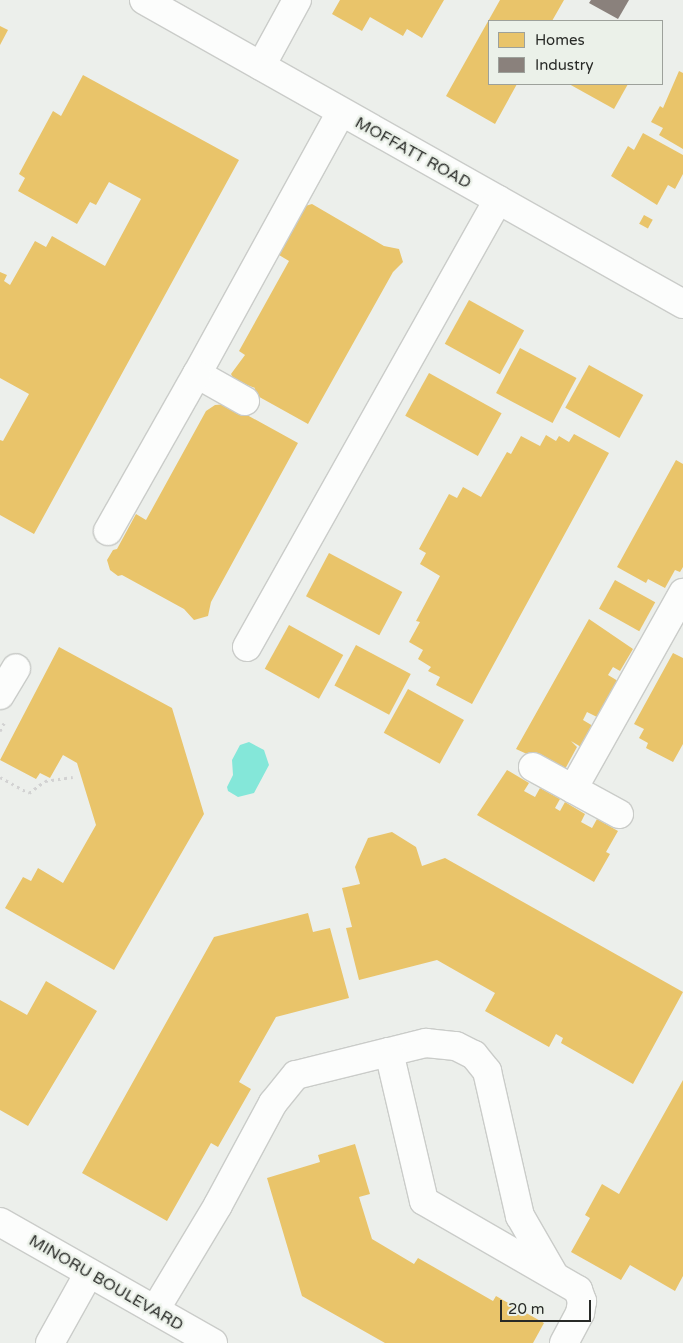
<!DOCTYPE html>
<style>
body{margin:0}
#map{position:relative;width:683px;height:1343px;overflow:hidden;background:#ecefeb;font-family:"Varela Round",sans-serif}
div>[style]{position:absolute}
.water>*{inset:0;background:#84e7d9}
.homes>*{inset:0;background:#e9c46a;transform-origin:0 0}
.industry>*{inset:0;background:#8a817c}
.path>*{height:3px;margin-top:-1.5px;transform-origin:0;background:repeating-linear-gradient(90deg,#d2d2d2 0 2.5px,transparent 0 6.5px)}
.roads{filter:drop-shadow(1px 0 #caccc9) drop-shadow(-1px 0 #caccc9) drop-shadow(0 1px #caccc9) drop-shadow(0 -1px #caccc9)}
.minor>*{height:28px;margin:-14px;padding:0 14px;transform-origin:14px;border-radius:14px;background:#fcfdfc}
span{translate:-50% -50%;white-space:nowrap;text-align:center;line-height:1.15;-webkit-text-stroke:5px #ebf1e9;paint-order:stroke}
.street-label{font-size:16px;color:#282a27}
.legend{position:absolute;left:488px;top:20px;width:175px;height:65px;box-sizing:border-box;background:#ebf1e9;border:1px solid #9da19b;margin:0;padding:6px 9px;list-style:none;font-size:15px;color:#282a27}
.legend li{display:flex;align-items:center;gap:10px;height:25px}
.legend b{width:25px;border:1px solid #9da19b}
.scale{position:absolute;left:500px;top:1300px;width:91px;height:22px;box-sizing:border-box;border:2px solid #282a27;border-top:0;padding-left:6px;font-size:15px;line-height:18px;white-space:nowrap;color:#282a27;-webkit-text-stroke:4px #ebf1e9;paint-order:stroke}
</style>
<div id="map">
<div class="water">
<div style="clip-path:polygon(249px 742px,264px 750px,269px 765px,254px 793px,238px 797px,228px 791px,227px 787px,233px 775px,232px 760px,240px 745px)"></div>
</div>
<div class="homes">
<div style="clip-path:polygon(340px 0,444px 0,422px 38px,407px 29px,403px 36px,370px 17px,362px 31px,332px 14px)"></div>
<div style="clip-path:polygon(500px 0,564px 0,552px 21px,489px 21px,489px 84px,517px 84px,495px 124px,446px 96px)"></div>
<div style="clip-path:polygon(0 26px,8px 30px,0 45px)"></div>
<div style="clip-path:polygon(679px 71px,683px 73px,683px 149px,659px 135px,663px 128px,651px 122px,660px 106px,663px 108px)"></div>
<div style="clip-path:polygon(83px 75px,239px 160px,34px 534px,0 515px,0 440px,3px 441px,29px 394px,0 378px,0 272px,7px 275px,4px 281px,10px 285px,35px 241px,46px 247px,52px 236px,105px 266px,141px 199px,109px 182px,96px 205px,90px 202px,77px 224px,18px 191px,25px 178px,19px 174px,53px 111px,61px 116px)"></div>
<div style="clip-path:polygon(569px 84px,628px 84px,614px 109px)"></div>
<div style="clip-path:polygon(643px 133px,683px 155px,683px 174px,675px 189px,668px 185px,657px 205px,611px 176px,628px 146px,634px 150px)"></div>
<div style="clip-path:polygon(312px 204px,384px 246px,399px 249px,403px 262px,393px 272px,308px 424px,252px 393px,255px 388px,234px 380px,231px 374px,245px 355px,239px 351px,289px 261px,279px 255px,298px 221px,297px 216px,302px 207px)"></div>
<div style="left:644px;top:215px;width:10px;height:10px;rotate:29deg"></div>
<div style="left:469px;top:300px;width:63px;height:50px;rotate:29deg"></div>
<div style="left:520px;top:348px;width:64px;height:51px;rotate:28deg"></div>
<div style="left:589px;top:365px;width:62px;height:49px;rotate:29deg"></div>
<div style="left:429px;top:373px;width:83px;height:49px;rotate:29deg"></div>
<div style="clip-path:polygon(227px 404px,298px 443px,211px 602px,208px 616px,194px 620px,184px 609px,122px 575px,118px 576px,110px 570px,107px 560px,113px 550px,117px 549px,136px 514px,146px 520px,206px 411px,215px 405px)"></div>
<div style="clip-path:polygon(574px 434px,609px 453px,472px 704px,436px 685px,440px 677px,428px 671px,431px 667px,418px 659px,423px 650px,409px 642px,420px 622px,416px 621px,440px 576px,420px 564px,426px 553px,419px 549px,449px 494px,457px 498px,463px 487px,481px 497px,507px 452px,511px 454px,521px 436px,540px 446px,546px 435px,556px 441px,559px 436px,569px 442px)"></div>
<div style="clip-path:polygon(676px 460px,683px 464px,683px 567px,680px 572px,675px 570px,665px 588px,648px 579px,646px 583px,617px 567px)"></div>
<div style="left:329px;top:553px;width:83px;height:49px;rotate:28deg"></div>
<div style="left:615px;top:580px;width:46px;height:33px;rotate:29deg"></div>
<div style="clip-path:polygon(589px 619px,633px 649px,620px 671px,613px 667px,608px 675px,618px 681px,597px 717px,587px 712px,583px 720px,593px 726px,581px 747px,571px 741px,577px 747px,564px 771px,516px 749px)"></div>
<div style="left:289px;top:625px;width:62px;height:50px;rotate:29deg"></div>
<div style="left:356px;top:645px;width:62px;height:46px;rotate:28deg"></div>
<div style="clip-path:polygon(59px 647px,172px 708px,204px 814px,114px 970px,5px 908px,23px 877px,31px 881px,38px 868px,63px 883px,96px 825px,77px 763px,63px 755px,50px 778px,40px 773px,36px 779px,0 760px)"></div>
<div style="clip-path:polygon(673px 653px,683px 658px,683px 744px,673px 762px,646px 748px,648px 743px,639px 738px,644px 729px,634px 724px)"></div>
<div style="left:408px;top:689px;width:64px;height:50px;rotate:29deg"></div>
<div style="clip-path:polygon(507px 770px,529px 783px,524px 791px,535px 797px,540px 788px,560px 799px,555px 808px,560px 811px,565px 802px,585px 814px,581px 822px,592px 828px,597px 819px,618px 831px,606px 852px,610px 854px,594px 882px,477px 815px)"></div>
<div style="clip-path:polygon(392px 832px,416px 847px,422px 866px,445px 858px,683px 992px,633px 1084px,561px 1043px,563px 1038px,556px 1034px,549px 1047px,485px 1011px,495px 993px,437px 960px,359px 980px,346px 928px,352px 927px,342px 888px,360px 884px,355px 867px,368px 838px)"></div>
<div style="clip-path:polygon(308px 913px,313px 932px,330px 928px,349px 998px,276px 1017px,239px 1082px,251px 1089px,218px 1147px,211px 1143px,167px 1221px,82px 1173px,214px 937px)"></div>
<div style="clip-path:polygon(46px 981px,97px 1011px,28px 1126px,0 1110px,0 1000px,27px 1015px)"></div>
<div style="clip-path:polygon(683px 1080px,683px 1276px,675px 1291px,630px 1265px,621px 1280px,571px 1252px,590px 1218px,585px 1215px,602px 1184px,619px 1194px)"></div>
<div style="clip-path:polygon(355px 1144px,370px 1194px,359px 1197px,372px 1239px,414px 1264px,418px 1258px,493px 1301px,496px 1296px,544px 1323px,533px 1343px,385px 1343px,302px 1296px,267px 1178px,320px 1162px,318px 1155px)"></div>
</div>
<div class="industry">
<div style="clip-path:polygon(591px 0,629px 0,618px 19px,589px 3px)"></div>
</div>
<div class="path">
<div style="left:0;top:731px;width:9px;rotate:-63deg"></div>
<div style="left:0;top:777px;width:33px;rotate:29deg"></div>
<div style="left:29px;top:793px;width:20px;rotate:-37deg"></div>
<div style="left:45px;top:781px;width:28px;rotate:-8deg"></div>
</div>
<div class="roads">
<div class="minor">
<div style="left:144px;top:0;width:619px;rotate:29.42deg"></div>
<div style="left:261px;top:66px;width:75px;rotate:-61.4deg"></div>
<div style="left:245px;top:401px;width:55px;rotate:-150.6deg"></div>
<div style="left:197px;top:374px;width:299px;rotate:-61.2deg"></div>
<div style="left:108px;top:531px;width:180px;rotate:-60.5deg"></div>
<div style="left:247px;top:647px;width:513px;rotate:-60.68deg"></div>
<div style="left:0;top:695px;width:31px;rotate:-59deg"></div>
<div style="left:533px;top:767px;width:98px;rotate:28.7deg"></div>
<div style="left:573px;top:789px;width:225px;rotate:-60.7deg"></div>
<div style="left:389px;top:1052px;width:38px;rotate:-14deg"></div>
<div style="left:426px;top:1043px;width:30px;rotate:6deg"></div>
<div style="left:456px;top:1046px;width:20px;rotate:27deg"></div>
<div style="left:474px;top:1055px;width:21px;rotate:51deg"></div>
<div style="left:487px;top:1071px;width:149px;rotate:77.2deg"></div>
<div style="left:520px;top:1216px;width:68px;rotate:60deg"></div>
<div style="left:0;top:1222px;width:245px;rotate:29.6deg"></div>
<div style="left:155px;top:1310px;width:122px;rotate:-59deg"></div>
<div style="left:218px;top:1205px;width:116px;rotate:-61.7deg"></div>
<div style="left:273px;top:1103px;width:36px;rotate:-51deg"></div>
<div style="left:296px;top:1075px;width:96px;rotate:-13.9deg"></div>
<div style="left:389px;top:1052px;width:153px;rotate:76.8deg"></div>
<div style="left:424px;top:1201px;width:178px;rotate:30deg"></div>
<div style="left:578px;top:1290px;width:12px;rotate:70deg"></div>
<div style="left:582px;top:1301px;width:12px;rotate:99deg"></div>
<div style="left:580px;top:1313px;width:34px;rotate:118deg"></div>
<div style="left:50px;top:1343px;width:80px;rotate:-60.9deg"></div>
</div>
</div>
<div class="street-label">
<span style="left:413px;top:153px;rotate:29deg">MOFFATT ROAD</span>
<span style="left:106px;top:1283px;rotate:30deg">MINORU BOULEVARD</span>
</div>
<ul class="legend">
<li><b style="height:14px;background:#e9c46a"></b>Homes</li>
<li><b style="height:14px;background:#8a817c"></b>Industry</li>
</ul>
<div class="scale">20 m</div>
</div>
